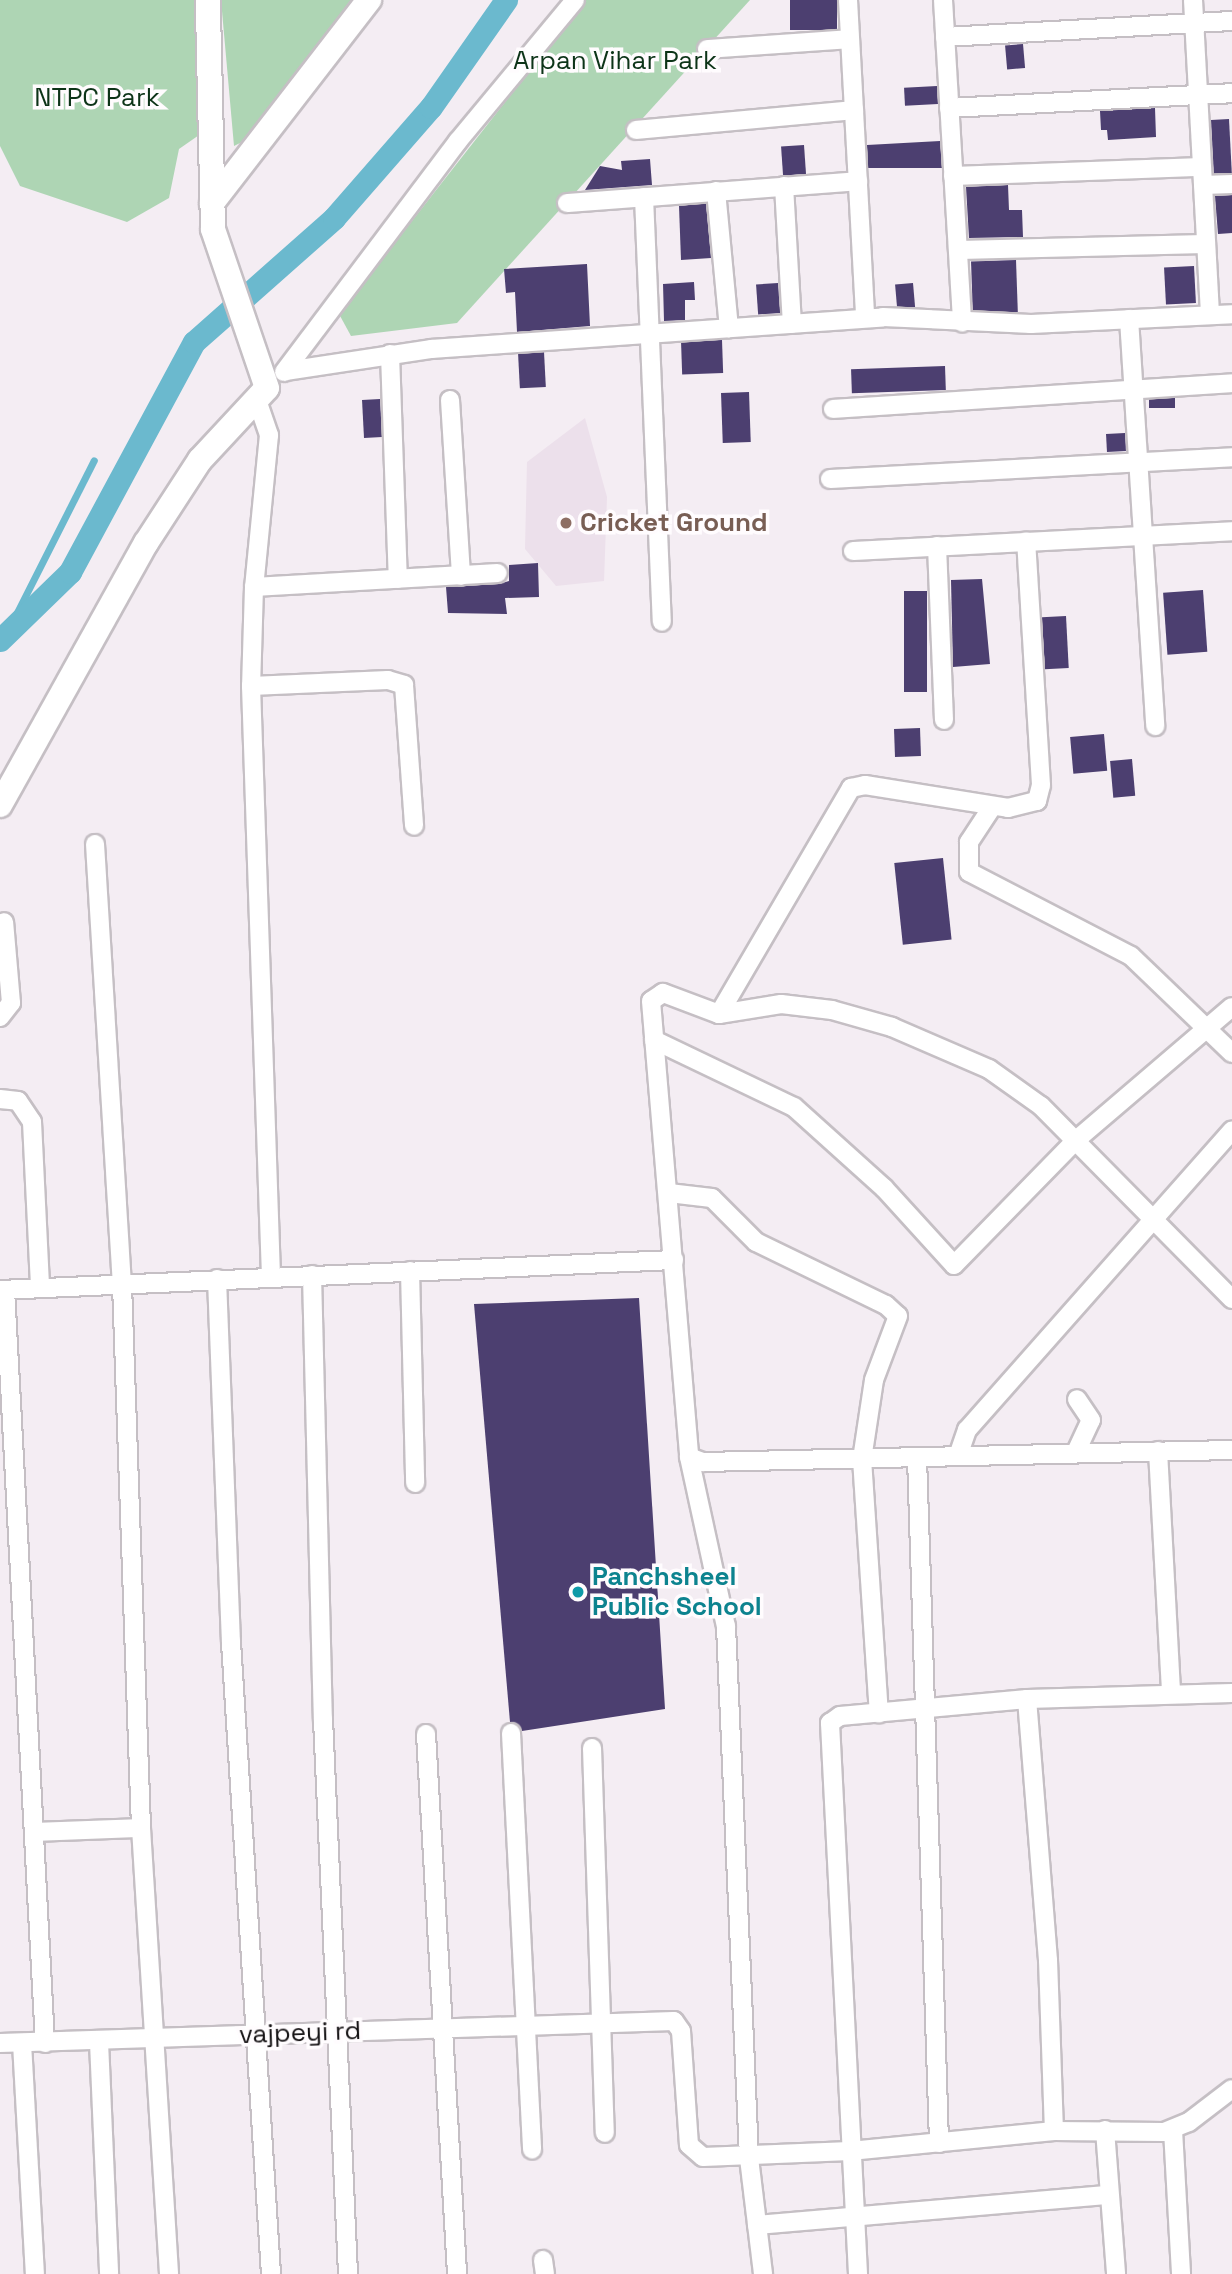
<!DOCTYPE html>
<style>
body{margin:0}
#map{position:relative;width:1232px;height:2274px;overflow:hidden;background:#f4edf3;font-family:"Space Grotesk",sans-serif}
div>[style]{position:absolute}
.built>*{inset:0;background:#ece0eb}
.green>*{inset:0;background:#aed5b4}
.stream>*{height:7px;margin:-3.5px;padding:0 3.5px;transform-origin:3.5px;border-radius:3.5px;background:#6bb9ce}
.canal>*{height:23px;margin:-11.5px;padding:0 11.5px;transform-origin:11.5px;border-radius:11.5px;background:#6bb9ce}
.building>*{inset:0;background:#4c3f70;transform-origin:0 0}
.roads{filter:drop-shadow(2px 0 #c5bfc4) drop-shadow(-2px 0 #c5bfc4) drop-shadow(0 2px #c5bfc4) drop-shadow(0 -2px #c5bfc4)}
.street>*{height:18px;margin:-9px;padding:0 9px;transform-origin:9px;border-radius:9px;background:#fff}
.secondary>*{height:24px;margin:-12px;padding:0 12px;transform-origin:12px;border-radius:12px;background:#fff}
.dots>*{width:19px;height:19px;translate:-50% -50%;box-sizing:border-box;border:4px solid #fffcfe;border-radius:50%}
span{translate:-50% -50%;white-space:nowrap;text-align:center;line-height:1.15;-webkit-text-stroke:7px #fffcfe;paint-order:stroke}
.park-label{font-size:26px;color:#0d3418}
.education-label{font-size:26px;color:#785e54;font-weight:700}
.left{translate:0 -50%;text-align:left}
.culture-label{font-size:26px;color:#0d838f;font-weight:700}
.street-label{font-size:26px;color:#151214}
</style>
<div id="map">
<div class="built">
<div style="clip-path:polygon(585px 418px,607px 497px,604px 581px,556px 586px,525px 549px,527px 462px)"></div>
</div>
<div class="green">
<div style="clip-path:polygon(0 0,198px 0,202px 133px,179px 149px,169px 198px,127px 222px,20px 186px,0 146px)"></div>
<div style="clip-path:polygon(221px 0,355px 0,248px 139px,234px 146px)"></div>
<div style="clip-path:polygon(585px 0,750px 0,457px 323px,351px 336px,339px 314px)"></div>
</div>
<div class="stream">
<div style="left:0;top:646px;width:208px;rotate:-63.2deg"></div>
</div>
<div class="canal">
<div style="left:0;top:640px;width:98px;rotate:-44.2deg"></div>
<div style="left:70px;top:572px;width:261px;rotate:-61.7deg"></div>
<div style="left:194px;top:342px;width:187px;rotate:-41.5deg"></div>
<div style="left:334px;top:218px;width:147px;rotate:-48.9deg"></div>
<div style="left:431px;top:107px;width:131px;rotate:-55deg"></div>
</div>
<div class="building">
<div style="left:790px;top:0;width:47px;height:30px"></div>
<div style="left:1023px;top:44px;width:24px;height:18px;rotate:85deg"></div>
<div style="left:937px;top:86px;width:18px;height:33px;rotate:87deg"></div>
<div style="clip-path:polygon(1155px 108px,1156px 137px,1108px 140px,1107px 130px,1101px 130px,1100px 111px)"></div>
<div style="left:1229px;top:119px;width:54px;height:18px;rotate:87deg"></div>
<div style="clip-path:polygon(940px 141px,942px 168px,868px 168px,867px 145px)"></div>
<div style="left:804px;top:145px;width:29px;height:23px;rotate:86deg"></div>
<div style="clip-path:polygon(650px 159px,652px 185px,585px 190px,600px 166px,622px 170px,621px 161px)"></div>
<div style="clip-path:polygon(1008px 185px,1009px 210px,1022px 210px,1023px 237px,969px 238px,966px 187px)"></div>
<div style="clip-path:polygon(1232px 195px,1232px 233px,1218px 234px,1215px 196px)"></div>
<div style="clip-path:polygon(698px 204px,706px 204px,711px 258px,681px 260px,679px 206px)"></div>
<div style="left:1016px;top:260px;width:52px;height:45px;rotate:88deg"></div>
<div style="clip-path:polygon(587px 264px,590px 326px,517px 332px,515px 292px,506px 293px,504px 269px)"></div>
<div style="left:1194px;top:266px;width:37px;height:30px;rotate:87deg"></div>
<div style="clip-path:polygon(694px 282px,695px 300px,685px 300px,685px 320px,664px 321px,663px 284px)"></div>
<div style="left:778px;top:283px;width:30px;height:22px;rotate:86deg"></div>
<div style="left:913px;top:283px;width:24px;height:18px;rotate:85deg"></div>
<div style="left:722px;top:340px;width:33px;height:41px;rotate:88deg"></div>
<div style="left:544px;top:352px;width:35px;height:26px;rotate:87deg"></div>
<div style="left:945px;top:366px;width:24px;height:94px;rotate:88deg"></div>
<div style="left:749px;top:392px;width:50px;height:28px;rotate:88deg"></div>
<div style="left:1175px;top:398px;width:10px;height:26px;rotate:90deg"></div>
<div style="left:380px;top:399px;width:38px;height:18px;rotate:87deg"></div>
<div style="left:1125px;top:433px;width:18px;height:19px;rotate:87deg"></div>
<div style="clip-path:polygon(538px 563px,539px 597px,505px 598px,507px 614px,448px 613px,446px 587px,499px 584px,509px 581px,509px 565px)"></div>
<div style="clip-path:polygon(982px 579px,990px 664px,953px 667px,951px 580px)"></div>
<div style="left:1203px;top:590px;width:62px;height:40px;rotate:86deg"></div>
<div style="left:904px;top:591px;width:23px;height:101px"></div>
<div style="left:1066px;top:616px;width:52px;height:24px;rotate:87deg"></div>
<div style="left:920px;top:728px;width:28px;height:26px;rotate:88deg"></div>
<div style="left:1104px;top:734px;width:37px;height:34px;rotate:85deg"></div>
<div style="left:1132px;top:759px;width:37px;height:22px;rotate:85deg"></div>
<div style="left:943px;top:858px;width:82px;height:49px;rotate:84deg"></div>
<div style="clip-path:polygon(639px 1298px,665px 1709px,522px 1731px,510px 1722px,474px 1304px)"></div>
</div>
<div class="roads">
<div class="street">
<div style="left:848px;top:0;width:318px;rotate:86.9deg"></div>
<div style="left:943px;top:0;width:323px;rotate:86.6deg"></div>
<div style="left:1193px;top:0;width:315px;rotate:86.9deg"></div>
<div style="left:945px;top:37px;width:287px;rotate:-3.2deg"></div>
<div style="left:707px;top:49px;width:143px;rotate:-4deg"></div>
<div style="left:949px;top:108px;width:283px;rotate:-3deg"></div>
<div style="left:636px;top:130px;width:219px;rotate:-5.2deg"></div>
<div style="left:953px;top:176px;width:249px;rotate:-2.1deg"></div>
<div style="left:1203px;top:185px;width:29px;rotate:-2deg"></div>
<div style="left:784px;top:186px;width:138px;rotate:86.7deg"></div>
<div style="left:716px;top:191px;width:138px;rotate:84.6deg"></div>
<div style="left:644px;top:197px;width:425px;rotate:87.6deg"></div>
<div style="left:567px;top:203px;width:292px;rotate:-4.3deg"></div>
<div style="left:958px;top:250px;width:248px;rotate:-1.4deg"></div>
<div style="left:1129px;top:319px;width:408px;rotate:86.3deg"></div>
<div style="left:390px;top:354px;width:225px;rotate:88deg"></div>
<div style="left:286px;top:371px;width:147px;rotate:-8.6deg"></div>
<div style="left:431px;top:349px;width:453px;rotate:-4deg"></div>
<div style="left:883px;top:317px;width:148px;rotate:2.7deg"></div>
<div style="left:1031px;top:324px;width:201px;rotate:-2.8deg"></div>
<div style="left:284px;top:372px;width:289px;rotate:-53deg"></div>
<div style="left:458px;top:141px;width:183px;rotate:-50.3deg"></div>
<div style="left:450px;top:400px;width:176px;rotate:86.4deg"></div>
<div style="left:258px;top:403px;width:34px;rotate:71deg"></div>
<div style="left:269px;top:435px;width:153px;rotate:95.6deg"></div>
<div style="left:254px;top:587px;width:99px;rotate:91.7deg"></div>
<div style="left:251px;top:686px;width:590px;rotate:88.06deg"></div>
<div style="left:833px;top:409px;width:400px;rotate:-3.7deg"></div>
<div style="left:830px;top:479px;width:403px;rotate:-3.1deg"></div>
<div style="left:937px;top:546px;width:174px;rotate:87.7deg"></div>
<div style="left:853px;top:551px;width:380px;rotate:-3deg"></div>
<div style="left:254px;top:587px;width:244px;rotate:-3.3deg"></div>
<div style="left:251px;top:686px;width:137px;rotate:-2.5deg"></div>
<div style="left:388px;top:680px;width:17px;rotate:17deg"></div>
<div style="left:404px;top:685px;width:141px;rotate:85.9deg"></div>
<div style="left:992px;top:807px;width:42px;rotate:123.3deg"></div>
<div style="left:969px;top:842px;width:30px;rotate:90deg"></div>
<div style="left:969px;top:872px;width:182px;rotate:27.4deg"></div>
<div style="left:1131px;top:956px;width:140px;rotate:43.8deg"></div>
<div style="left:95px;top:844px;width:441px;rotate:86.5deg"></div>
<div style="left:122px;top:1284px;width:544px;rotate:88deg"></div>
<div style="left:141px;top:1828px;width:447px;rotate:86.4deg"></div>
<div style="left:719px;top:1014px;width:262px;rotate:-59.7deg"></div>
<div style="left:851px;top:788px;width:14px;rotate:-12deg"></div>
<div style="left:865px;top:785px;width:145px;rotate:9.1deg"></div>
<div style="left:1008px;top:808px;width:30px;rotate:-14deg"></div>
<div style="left:1037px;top:801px;width:16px;rotate:-76deg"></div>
<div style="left:1041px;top:785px;width:244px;rotate:-93.5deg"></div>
<div style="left:0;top:1017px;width:18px;rotate:-52deg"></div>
<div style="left:11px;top:1003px;width:81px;rotate:-94.9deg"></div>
<div style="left:654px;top:1040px;width:155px;rotate:25.6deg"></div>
<div style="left:794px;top:1107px;width:121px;rotate:42deg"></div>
<div style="left:884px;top:1188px;width:104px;rotate:47.7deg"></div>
<div style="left:954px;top:1265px;width:173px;rotate:-45.7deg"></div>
<div style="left:1075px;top:1141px;width:206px;rotate:-40.5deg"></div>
<div style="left:0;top:1099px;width:18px;rotate:6deg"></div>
<div style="left:18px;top:1101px;width:25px;rotate:56deg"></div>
<div style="left:32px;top:1122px;width:166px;rotate:87.2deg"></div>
<div style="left:669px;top:1193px;width:43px;rotate:6.6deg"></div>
<div style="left:712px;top:1198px;width:62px;rotate:45deg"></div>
<div style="left:756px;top:1242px;width:144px;rotate:25.9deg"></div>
<div style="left:886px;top:1305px;width:16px;rotate:43deg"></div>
<div style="left:898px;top:1316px;width:68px;rotate:110.6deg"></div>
<div style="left:874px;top:1380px;width:80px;rotate:98.6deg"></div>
<div style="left:862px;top:1459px;width:255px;rotate:86.2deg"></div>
<div style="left:410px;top:1271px;width:212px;rotate:88.6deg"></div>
<div style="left:312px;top:1275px;width:444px;rotate:88.6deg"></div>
<div style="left:323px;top:1719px;width:556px;rotate:87.42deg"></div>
<div style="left:217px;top:1279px;width:363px;rotate:87.8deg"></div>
<div style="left:231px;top:1642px;width:633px;rotate:86.38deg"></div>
<div style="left:0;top:1290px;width:675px;rotate:-2.55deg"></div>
<div style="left:5px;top:1290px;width:754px;rotate:86.96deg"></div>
<div style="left:1232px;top:1299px;width:272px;rotate:-134.7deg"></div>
<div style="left:1041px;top:1106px;width:64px;rotate:-144.6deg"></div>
<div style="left:989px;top:1069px;width:106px;rotate:-156.6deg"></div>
<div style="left:892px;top:1027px;width:62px;rotate:-164.2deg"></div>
<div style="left:832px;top:1010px;width:51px;rotate:-173.3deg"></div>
<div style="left:781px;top:1004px;width:63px;rotate:170.8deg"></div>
<div style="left:719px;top:1014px;width:60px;rotate:-159.4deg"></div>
<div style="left:663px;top:993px;width:14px;rotate:146deg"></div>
<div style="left:651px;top:1001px;width:458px;rotate:85.2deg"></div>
<div style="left:689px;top:1457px;width:15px;rotate:20deg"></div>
<div style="left:703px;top:1462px;width:529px;rotate:-1.3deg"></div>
<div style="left:1158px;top:1451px;width:241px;rotate:86.9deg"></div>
<div style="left:1076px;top:1452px;width:35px;rotate:-65deg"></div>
<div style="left:1091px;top:1420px;width:25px;rotate:-124deg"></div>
<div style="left:958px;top:1456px;width:28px;rotate:-71deg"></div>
<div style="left:967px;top:1430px;width:400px;rotate:-48.5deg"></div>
<div style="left:689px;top:1457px;width:173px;rotate:77.7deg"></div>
<div style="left:726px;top:1626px;width:532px;rotate:87.52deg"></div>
<div style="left:749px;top:2158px;width:117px;rotate:83.1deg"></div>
<div style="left:917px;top:1457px;width:686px;rotate:88.16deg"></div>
<div style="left:1027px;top:1699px;width:262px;rotate:85.4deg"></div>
<div style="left:1048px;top:1960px;width:171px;rotate:88deg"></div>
<div style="left:511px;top:1733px;width:417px;rotate:87.1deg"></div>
<div style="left:426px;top:1734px;width:541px;rotate:86.71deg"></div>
<div style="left:592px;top:1748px;width:385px;rotate:88.1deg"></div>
<div style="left:36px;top:1832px;width:105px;rotate:-2.2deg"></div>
<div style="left:99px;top:2042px;width:232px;rotate:87.5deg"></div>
<div style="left:0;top:2043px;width:674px;rotate:-1.87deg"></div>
<div style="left:674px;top:2021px;width:12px;rotate:55deg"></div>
<div style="left:681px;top:2031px;width:114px;rotate:86deg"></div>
<div style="left:689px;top:2145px;width:18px;rotate:41deg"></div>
<div style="left:703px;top:2157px;width:147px;rotate:-2.3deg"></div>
<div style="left:850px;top:2151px;width:205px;rotate:-5.6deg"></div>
<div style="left:1054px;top:2131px;width:110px;rotate:0.5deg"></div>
<div style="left:1164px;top:2132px;width:27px;rotate:-22deg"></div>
<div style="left:1189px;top:2122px;width:54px;rotate:-37.5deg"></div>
<div style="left:22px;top:2043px;width:231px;rotate:86.8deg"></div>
<div style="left:1105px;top:2130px;width:144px;rotate:85.6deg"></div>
<div style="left:1173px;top:2130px;width:144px;rotate:86.8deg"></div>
<div style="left:757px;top:2225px;width:353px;rotate:-4.9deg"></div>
<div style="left:543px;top:2260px;width:14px;rotate:82deg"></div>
<div style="left:858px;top:2274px;width:552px;rotate:-92.91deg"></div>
<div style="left:830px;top:1723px;width:12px;rotate:-35deg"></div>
<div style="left:840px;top:1716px;width:188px;rotate:-5.2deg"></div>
<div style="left:1027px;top:1699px;width:205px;rotate:-1.7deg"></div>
</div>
<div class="secondary">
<div style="left:212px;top:203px;width:257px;rotate:-52.3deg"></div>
<div style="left:0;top:805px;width:300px;rotate:-60.9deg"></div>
<div style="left:146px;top:543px;width:99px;rotate:-57deg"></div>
<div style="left:200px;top:460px;width:98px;rotate:-47.1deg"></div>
<div style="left:267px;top:388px;width:168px;rotate:-108.8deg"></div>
<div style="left:213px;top:229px;width:229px;rotate:-91.3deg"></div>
</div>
</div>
<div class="dots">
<div style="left:566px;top:523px;background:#8d6e63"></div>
<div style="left:578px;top:1592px;background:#0f9aa8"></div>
</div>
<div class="park-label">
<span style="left:615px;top:61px">Arpan Vihar Park</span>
<span style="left:97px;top:98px">NTPC Park</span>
</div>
<div class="education-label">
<span class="left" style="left:580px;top:523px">Cricket Ground</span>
</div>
<div class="culture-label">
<span class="left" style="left:592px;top:1592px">Panchsheel<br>Public School</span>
</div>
<div class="street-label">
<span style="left:300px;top:2033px;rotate:-2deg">vajpeyi rd</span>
</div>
</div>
